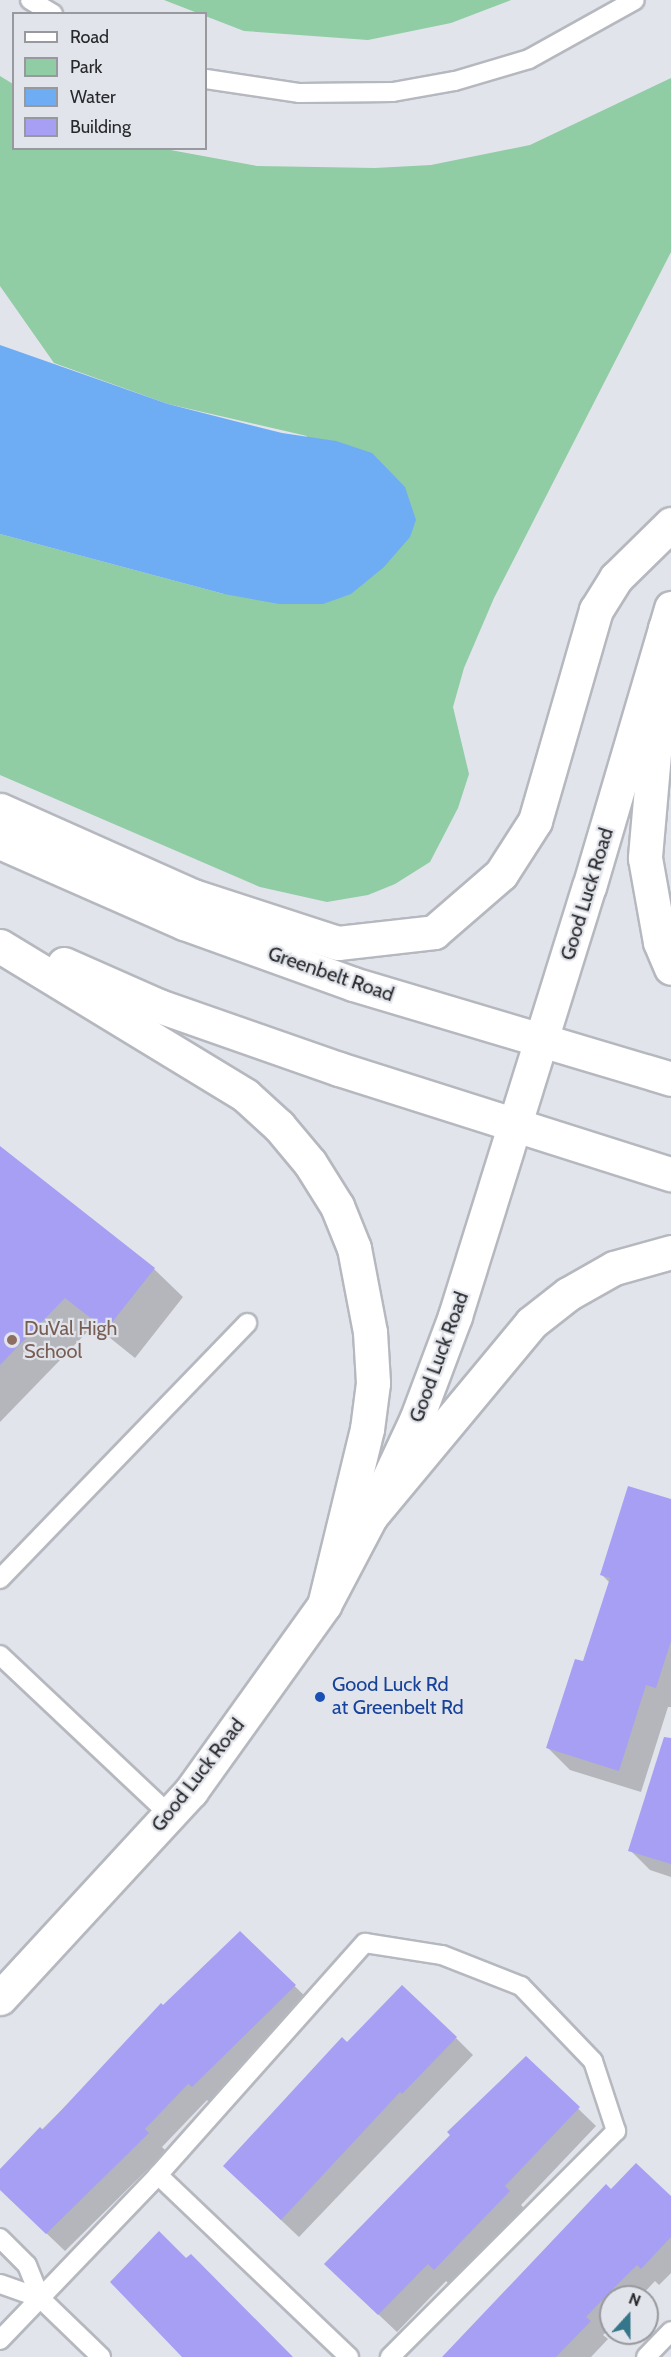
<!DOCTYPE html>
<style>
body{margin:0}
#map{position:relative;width:671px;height:2357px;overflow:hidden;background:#e2e4eb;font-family:Cabin,sans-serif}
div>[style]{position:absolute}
.green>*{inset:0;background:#90cca4}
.water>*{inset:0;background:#6eadf3}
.shadow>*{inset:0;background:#0003}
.building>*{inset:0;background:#a79ff4}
.roads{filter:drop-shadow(2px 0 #b6b8bf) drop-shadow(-2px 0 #b6b8bf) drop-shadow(0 2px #b6b8bf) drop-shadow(0 -2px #b6b8bf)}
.lane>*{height:18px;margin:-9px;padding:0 9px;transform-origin:9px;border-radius:9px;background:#fff}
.secondary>*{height:33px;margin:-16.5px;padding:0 16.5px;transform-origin:16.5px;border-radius:16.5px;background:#fff}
.primary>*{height:33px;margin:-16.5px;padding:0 16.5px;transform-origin:16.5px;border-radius:16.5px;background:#fff}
.dots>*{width:16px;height:16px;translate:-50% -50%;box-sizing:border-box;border:3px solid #e2e4eb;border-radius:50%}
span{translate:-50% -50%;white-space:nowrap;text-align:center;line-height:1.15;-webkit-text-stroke:4.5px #e2e4eb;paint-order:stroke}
.street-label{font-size:20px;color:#27282b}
.education-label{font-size:20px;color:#785e54}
.left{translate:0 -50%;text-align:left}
.transit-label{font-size:20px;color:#164399}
.legend{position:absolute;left:12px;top:12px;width:195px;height:138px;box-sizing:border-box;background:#e2e4eb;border:2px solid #97999e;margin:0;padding:8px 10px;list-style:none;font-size:18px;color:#27282b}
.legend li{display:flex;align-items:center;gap:12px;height:30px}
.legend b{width:30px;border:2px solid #97999e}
.north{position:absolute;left:599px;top:2285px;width:60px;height:60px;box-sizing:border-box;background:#e2e4eb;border:2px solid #97999e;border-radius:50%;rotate:21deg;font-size:16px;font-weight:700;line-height:24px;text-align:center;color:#27282b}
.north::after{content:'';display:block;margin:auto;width:21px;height:27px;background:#36768a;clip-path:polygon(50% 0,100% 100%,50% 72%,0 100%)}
</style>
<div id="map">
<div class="green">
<div style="clip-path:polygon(164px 0,511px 0,451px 23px,368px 40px,244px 31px)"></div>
<div style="clip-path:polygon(0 76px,13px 84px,14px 148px,165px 149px,257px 166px,375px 168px,431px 165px,530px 145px,671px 78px,671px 252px,494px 598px,464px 668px,453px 707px,469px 774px,458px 808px,430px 862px,395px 884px,368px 895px,327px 902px,260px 887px,0 775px,0 534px,224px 594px,307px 436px,168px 404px,54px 363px,0 286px)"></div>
</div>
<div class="water">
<div style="clip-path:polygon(0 345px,168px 404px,282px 433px,336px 441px,372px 453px,405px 487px,416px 520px,410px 537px,384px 567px,351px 594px,323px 604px,279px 604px,224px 594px,0 534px)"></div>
</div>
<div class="shadow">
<div style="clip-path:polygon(0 1148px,154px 1269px,183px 1297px,135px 1358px,94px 1325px,0 1422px)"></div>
<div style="clip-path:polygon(671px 1500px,671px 1707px,668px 1707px,641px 1792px,570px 1770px,548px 1748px,584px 1663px,610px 1583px,602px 1575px)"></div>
<div style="clip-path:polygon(671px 1788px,671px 1877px,650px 1870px,630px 1850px)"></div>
<div style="clip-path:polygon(240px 1933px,313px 2004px,211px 2104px,207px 2100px,162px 2147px,166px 2151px,65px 2251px,0 2189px,0 2171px)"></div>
<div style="clip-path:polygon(456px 2038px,473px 2055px,299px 2237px,243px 2184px)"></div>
<div style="clip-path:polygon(526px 2058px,596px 2126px,521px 2205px,526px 2210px,452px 2287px,446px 2281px,397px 2332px,343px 2281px)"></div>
<div style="clip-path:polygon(611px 2191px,671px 2198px,671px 2273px,659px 2285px,655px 2281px,640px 2297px,611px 2297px,611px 2327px,603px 2335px,608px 2339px,591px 2357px,444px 2357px)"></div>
</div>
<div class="building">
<div style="clip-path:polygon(0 1146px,155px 1268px,106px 1330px,65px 1298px,0 1365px)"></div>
<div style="clip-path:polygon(628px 1486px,671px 1499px,671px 1641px,656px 1688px,646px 1685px,619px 1771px,546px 1748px,575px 1659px,583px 1661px,610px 1578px,600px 1575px)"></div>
<div style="clip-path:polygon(664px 1737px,671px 1738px,671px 1864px,628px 1851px)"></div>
<div style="clip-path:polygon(240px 1931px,296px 1985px,192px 2087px,188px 2084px,145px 2129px,149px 2133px,46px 2234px,0 2190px,0 2169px,40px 2127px,43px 2130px,161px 2003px,163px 2005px)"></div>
<div style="clip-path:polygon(402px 1985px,457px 2037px,402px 2094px,400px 2092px,281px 2220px,223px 2166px,342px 2037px,347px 2042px)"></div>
<div style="clip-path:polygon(526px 2056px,580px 2107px,505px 2186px,510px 2191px,484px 2218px,434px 2270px,428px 2264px,378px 2315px,324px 2264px,450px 2135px,447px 2132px)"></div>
<div style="clip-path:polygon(636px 2163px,671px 2196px,671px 2237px,641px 2269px,637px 2265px,612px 2290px,586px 2317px,591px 2321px,556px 2357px,442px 2357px,606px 2184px,611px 2189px)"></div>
<div style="clip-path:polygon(159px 2231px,186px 2258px,191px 2254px,293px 2357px,182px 2357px,110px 2282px)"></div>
</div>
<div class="roads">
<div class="lane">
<div style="left:30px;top:0;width:27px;rotate:31deg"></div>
<div style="left:206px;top:79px;width:95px;rotate:8.5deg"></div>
<div style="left:300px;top:93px;width:93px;rotate:-0.6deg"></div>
<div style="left:393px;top:92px;width:63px;rotate:-10.1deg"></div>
<div style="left:455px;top:81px;width:77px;rotate:-16.6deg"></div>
<div style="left:529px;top:59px;width:121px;rotate:-29.1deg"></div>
<div style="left:0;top:1579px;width:356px;rotate:-46deg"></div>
<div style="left:0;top:1655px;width:233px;rotate:43.3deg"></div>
<div style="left:158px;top:2175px;width:264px;rotate:43.6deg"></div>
<div style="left:0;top:2238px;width:38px;rotate:45deg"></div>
<div style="left:27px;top:2265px;width:35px;rotate:68deg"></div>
<div style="left:40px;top:2298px;width:42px;rotate:-160.7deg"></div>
<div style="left:40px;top:2298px;width:85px;rotate:44deg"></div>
<div style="left:0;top:2340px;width:228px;rotate:-46.2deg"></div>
<div style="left:158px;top:2175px;width:311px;rotate:-48.3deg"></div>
<div style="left:365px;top:1943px;width:78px;rotate:8.9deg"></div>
<div style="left:442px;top:1955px;width:85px;rotate:21.4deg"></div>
<div style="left:521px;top:1986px;width:104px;rotate:46.2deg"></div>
<div style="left:593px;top:2061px;width:74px;rotate:71.8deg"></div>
<div style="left:616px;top:2131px;width:320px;rotate:135deg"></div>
<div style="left:646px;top:2357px;width:36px;rotate:-46deg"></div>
</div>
<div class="secondary">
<div style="left:0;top:1998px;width:282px;rotate:-47.3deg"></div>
<div style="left:191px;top:1791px;width:229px;rotate:-54.4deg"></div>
<div style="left:324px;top:1605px;width:101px;rotate:-62.2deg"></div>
<div style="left:371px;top:1516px;width:106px;rotate:-64.9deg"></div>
<div style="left:416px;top:1420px;width:111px;rotate:-69.4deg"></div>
<div style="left:455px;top:1316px;width:449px;rotate:-72.7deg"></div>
<div style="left:589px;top:887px;width:291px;rotate:-73.6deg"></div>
</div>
<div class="primary">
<div style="left:665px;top:628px;width:231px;rotate:95deg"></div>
<div style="left:645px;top:858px;width:85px;rotate:79.9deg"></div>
<div style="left:660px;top:942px;width:28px;rotate:67deg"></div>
<div style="left:0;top:810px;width:211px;rotate:24deg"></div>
<div style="left:193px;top:896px;width:152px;rotate:18deg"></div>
<div style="left:338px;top:943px;width:97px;rotate:-6.5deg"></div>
<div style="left:434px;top:932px;width:89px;rotate:-40.9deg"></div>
<div style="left:501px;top:874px;width:63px;rotate:-57.3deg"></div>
<div style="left:535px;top:821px;width:220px;rotate:-73.9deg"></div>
<div style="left:596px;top:610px;width:38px;rotate:-58deg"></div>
<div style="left:616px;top:578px;width:77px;rotate:-44.5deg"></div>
<div style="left:0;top:842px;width:201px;rotate:23.8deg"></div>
<div style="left:184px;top:923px;width:180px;rotate:19.8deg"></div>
<div style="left:353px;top:984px;width:332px;rotate:16.6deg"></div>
<div style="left:0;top:946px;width:287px;rotate:31.3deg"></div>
<div style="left:245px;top:1095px;width:46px;rotate:42.4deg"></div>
<div style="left:279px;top:1126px;width:48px;rotate:50deg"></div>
<div style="left:310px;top:1163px;width:51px;rotate:57.9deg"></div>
<div style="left:337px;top:1206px;width:45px;rotate:68deg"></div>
<div style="left:354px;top:1248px;width:86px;rotate:79.2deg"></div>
<div style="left:370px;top:1332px;width:51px;rotate:86.6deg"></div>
<div style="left:373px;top:1383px;width:46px;rotate:97.4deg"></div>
<div style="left:367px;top:1429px;width:181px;rotate:103.7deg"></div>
<div style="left:64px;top:964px;width:104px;rotate:23.9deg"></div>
<div style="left:159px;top:1006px;width:191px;rotate:19.3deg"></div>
<div style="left:339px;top:1069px;width:348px;rotate:17.6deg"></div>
<div style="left:371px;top:1516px;width:251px;rotate:-50.3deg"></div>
<div style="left:531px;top:1323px;width:47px;rotate:-38.1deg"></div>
<div style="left:568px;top:1294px;width:53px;rotate:-29.5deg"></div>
<div style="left:614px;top:1268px;width:59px;rotate:-15.7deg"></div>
</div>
</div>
<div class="dots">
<div style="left:12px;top:1340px;background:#8d6e63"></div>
<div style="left:320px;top:1697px;background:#1a4fb4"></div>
</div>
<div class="street-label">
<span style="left:587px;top:894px;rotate:-73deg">Good Luck Road</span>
<span style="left:331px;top:974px;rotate:19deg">Greenbelt Road</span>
<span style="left:439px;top:1357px;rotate:-70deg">Good Luck Road</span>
<span style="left:198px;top:1775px;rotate:-52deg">Good Luck Road</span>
</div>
<div class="education-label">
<span class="left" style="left:24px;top:1340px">DuVal High<br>School</span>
</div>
<div class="transit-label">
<span class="left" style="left:332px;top:1696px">Good Luck Rd<br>at Greenbelt Rd</span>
</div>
<ul class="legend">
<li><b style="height:8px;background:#fff"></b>Road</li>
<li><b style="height:16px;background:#90cca4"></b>Park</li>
<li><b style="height:16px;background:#6eadf3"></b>Water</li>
<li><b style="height:16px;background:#a79ff4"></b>Building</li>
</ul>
<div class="north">N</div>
</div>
